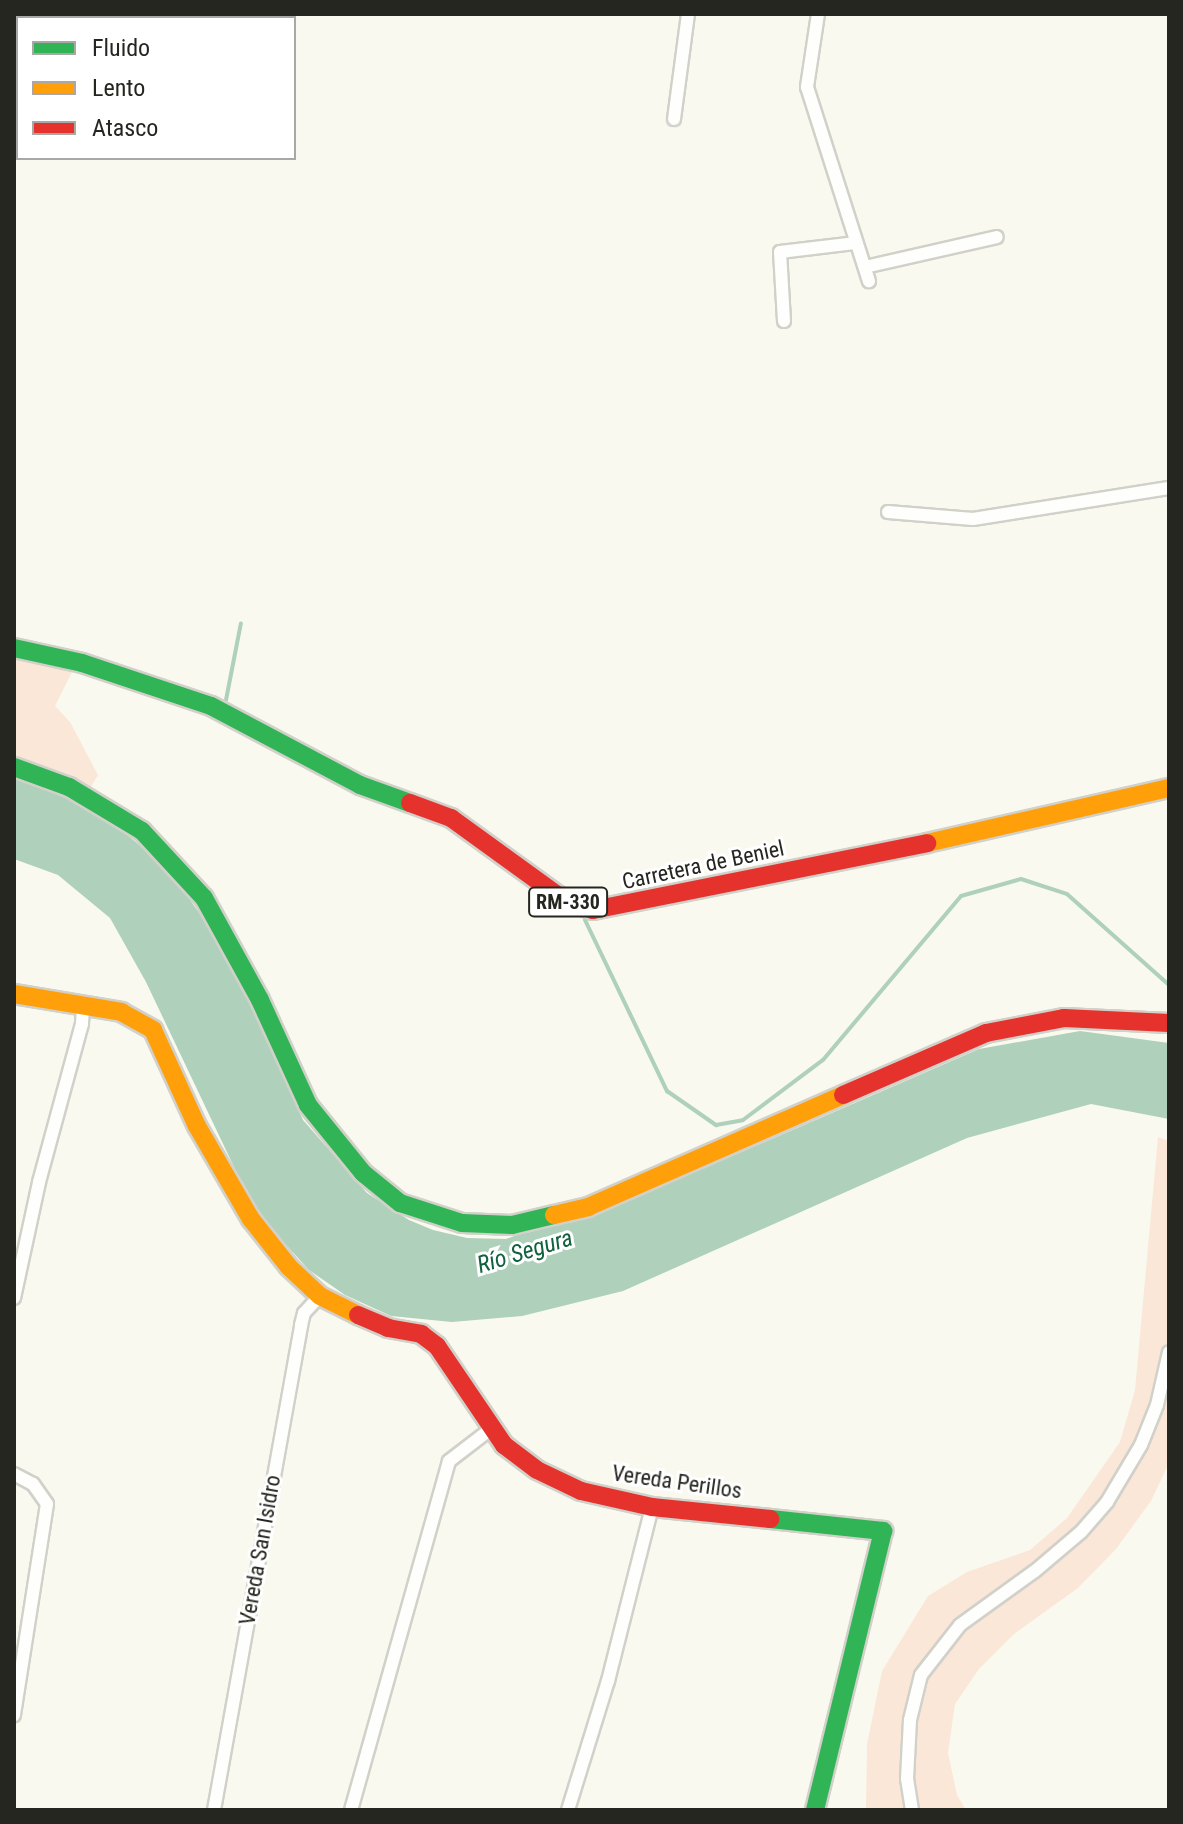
<!DOCTYPE html>
<meta charset="utf-8">
<style>
body{margin:0}
#map{position:relative;width:1183px;height:1824px;overflow:hidden;background:#f9f9f0;font-family:"Roboto Condensed",sans-serif}
div>[style]{position:absolute}
.green>*{inset:0;background:#fae7d8}
.water>*{inset:0;background:#afd0ba}
.stream>*{height:4px;margin:-2px;padding:0 2px;transform-origin:2px;border-radius:2px;background:#afd0ba}
.roads{filter:drop-shadow(2px 0 #d1d1ca) drop-shadow(-2px 0 #d1d1ca) drop-shadow(0 2px #d1d1ca) drop-shadow(0 -2px #d1d1ca)}
.street>*{height:12px;margin:-6px;padding:0 6px;transform-origin:6px;border-radius:6px;background:#fefefd}
.fast>*{height:18px;margin:-9px;padding:0 9px;transform-origin:9px;border-radius:9px;background:#30b455}
.slow>*{height:18px;margin:-9px;padding:0 9px;transform-origin:9px;border-radius:9px;background:#ff9f0a}
.jam>*{height:18px;margin:-9px;padding:0 9px;transform-origin:9px;border-radius:9px;background:#e5322d}
span{translate:-50% -50%;white-space:nowrap;text-align:center;line-height:1.15;-webkit-text-stroke:6px #fff;paint-order:stroke}
.shield-label span{padding:2px 6px;background:#fff;border:2px solid;border-radius:6px;-webkit-text-stroke-width:0}
.shield-label{font-size:20px;color:#262620;font-weight:700}
.street-label{font-size:22px;color:#262620}
.water-label{font-size:24px;color:#11613e;font-style:italic}
.frame{position:absolute;inset:0;border:16px solid #262620;pointer-events:none}
.legend{position:absolute;left:16px;top:16px;width:280px;height:144px;box-sizing:border-box;background:#fff;border:2px solid #a8a8a6;margin:0;padding:10px 14px;list-style:none;font-size:24px;color:#262620}
.legend li{display:flex;align-items:center;gap:16px;height:40px}
.legend b{width:40px;border:2px solid #a8a8a6}
</style>
<div id="map">
<div class="green">
<div style="clip-path:polygon(14px 658px,74px 668px,55px 706px,70px 722px,98px 775px,89px 790px,14px 763px)"></div>
<div style="clip-path:polygon(1158px 1137px,1169px 1141px,1169px 1463px,1151px 1501px,1116px 1549px,1078px 1588px,1014px 1634px,979px 1669px,955px 1704px,948px 1753px,957px 1795px,966px 1810px,866px 1810px,867px 1744px,882px 1671px,928px 1596px,967px 1572px,1030px 1550px,1067px 1518px,1120px 1442px,1135px 1390px)"></div>
</div>
<div class="water">
<div style="clip-path:polygon(14px 774px,51px 787px,96px 810px,168px 868px,211px 930px,251px 1006px,303px 1120px,367px 1193px,409px 1220px,433px 1230px,467px 1238px,506px 1239px,677px 1180px,979px 1049px,1080px 1031px,1169px 1043px,1169px 1119px,1091px 1104px,967px 1138px,623px 1291px,522px 1316px,452px 1322px,391px 1316px,345px 1295px,309px 1270px,266px 1223px,235px 1169px,146px 982px,110px 918px,58px 875px,14px 859px)"></div>
</div>
<div class="stream">
<div style="left:226px;top:700px;width:78px;rotate:-79deg"></div>
<div style="left:585px;top:920px;width:190px;rotate:64.4deg"></div>
<div style="left:667px;top:1091px;width:60px;rotate:34.8deg"></div>
<div style="left:716px;top:1125px;width:27px;rotate:-10deg"></div>
<div style="left:743px;top:1120px;width:100px;rotate:-36.9deg"></div>
<div style="left:823px;top:1060px;width:214px;rotate:-49.9deg"></div>
<div style="left:961px;top:896px;width:62px;rotate:-15.8deg"></div>
<div style="left:1021px;top:879px;width:48px;rotate:18.1deg"></div>
<div style="left:1067px;top:894px;width:137px;rotate:41.7deg"></div>
</div>
<div class="roads">
<div class="street">
<div style="left:818px;top:14px;width:74px;rotate:98.6deg"></div>
<div style="left:807px;top:87px;width:204px;rotate:72.3deg"></div>
<div style="left:674px;top:119px;width:106px;rotate:-82.4deg"></div>
<div style="left:865px;top:267px;width:135px;rotate:-12.8deg"></div>
<div style="left:784px;top:321px;width:69px;rotate:-93.3deg"></div>
<div style="left:780px;top:252px;width:77px;rotate:-6.8deg"></div>
<div style="left:888px;top:512px;width:85px;rotate:4.7deg"></div>
<div style="left:973px;top:519px;width:198px;rotate:-9deg"></div>
<div style="left:14px;top:1298px;width:119px;rotate:-77.8deg"></div>
<div style="left:39px;top:1182px;width:164px;rotate:-74.8deg"></div>
<div style="left:82px;top:1024px;width:21px;rotate:-87deg"></div>
<div style="left:14px;top:1474px;width:21px;rotate:28deg"></div>
<div style="left:33px;top:1484px;width:24px;rotate:55deg"></div>
<div style="left:47px;top:1504px;width:214px;rotate:98.9deg"></div>
<div style="left:214px;top:1810px;width:493px;rotate:-79.8deg"></div>
<div style="left:301px;top:1325px;width:12px;rotate:-76deg"></div>
<div style="left:304px;top:1313px;width:23px;rotate:-47deg"></div>
<div style="left:351px;top:1810px;width:362px;rotate:-74.3deg"></div>
<div style="left:449px;top:1461px;width:54px;rotate:-37.5deg"></div>
<div style="left:568px;top:1810px;width:135px;rotate:-72.8deg"></div>
<div style="left:608px;top:1681px;width:179px;rotate:-75.8deg"></div>
<div style="left:912px;top:1810px;width:31px;rotate:-99deg"></div>
<div style="left:907px;top:1779px;width:59px;rotate:-87.1deg"></div>
<div style="left:910px;top:1720px;width:46px;rotate:-76.3deg"></div>
<div style="left:921px;top:1675px;width:63px;rotate:-52deg"></div>
<div style="left:960px;top:1625px;width:92px;rotate:-35.8deg"></div>
<div style="left:1035px;top:1571px;width:60px;rotate:-40.3deg"></div>
<div style="left:1081px;top:1532px;width:40px;rotate:-49deg"></div>
<div style="left:1107px;top:1502px;width:66px;rotate:-59.2deg"></div>
<div style="left:1141px;top:1445px;width:43px;rotate:-68.2deg"></div>
<div style="left:1157px;top:1405px;width:54px;rotate:-77.2deg"></div>
</div>
<div class="fast">
<div style="left:14px;top:648px;width:70px;rotate:12.4deg"></div>
<div style="left:82px;top:663px;width:136px;rotate:18.4deg"></div>
<div style="left:211px;top:706px;width:169px;rotate:27.9deg"></div>
<div style="left:360px;top:785px;width:53px;rotate:19.8deg"></div>
<div style="left:14px;top:767px;width:59px;rotate:20deg"></div>
<div style="left:69px;top:787px;width:85px;rotate:31.1deg"></div>
<div style="left:142px;top:831px;width:91px;rotate:47.2deg"></div>
<div style="left:204px;top:898px;width:116px;rotate:61.2deg"></div>
<div style="left:260px;top:1000px;width:115px;rotate:65.4deg"></div>
<div style="left:308px;top:1105px;width:87px;rotate:51deg"></div>
<div style="left:363px;top:1173px;width:48px;rotate:39deg"></div>
<div style="left:400px;top:1203px;width:65px;rotate:17.9deg"></div>
<div style="left:462px;top:1223px;width:50px;rotate:2.3deg"></div>
<div style="left:512px;top:1225px;width:43px;rotate:-13.4deg"></div>
<div style="left:770px;top:1519px;width:114px;rotate:6.1deg"></div>
<div style="left:883px;top:1531px;width:287px;rotate:103.7deg"></div>
</div>
<div class="slow">
<div style="left:927px;top:843px;width:248px;rotate:-12.8deg"></div>
<div style="left:14px;top:994px;width:109px;rotate:9.5deg"></div>
<div style="left:121px;top:1012px;width:37px;rotate:29deg"></div>
<div style="left:153px;top:1030px;width:106px;rotate:65.4deg"></div>
<div style="left:197px;top:1126px;width:108px;rotate:59.9deg"></div>
<div style="left:251px;top:1219px;width:61px;rotate:51.6deg"></div>
<div style="left:289px;top:1267px;width:42px;rotate:43.1deg"></div>
<div style="left:320px;top:1296px;width:42px;rotate:26.6deg"></div>
<div style="left:554px;top:1215px;width:35px;rotate:-13deg"></div>
<div style="left:588px;top:1207px;width:279px;rotate:-23.7deg"></div>
</div>
<div class="jam">
<div style="left:410px;top:803px;width:44px;rotate:20.1deg"></div>
<div style="left:451px;top:818px;width:138px;rotate:35.9deg"></div>
<div style="left:563px;top:899px;width:32px;rotate:20deg"></div>
<div style="left:593px;top:910px;width:341px;rotate:-11.3deg"></div>
<div style="left:843px;top:1095px;width:156px;rotate:-23.4deg"></div>
<div style="left:986px;top:1033px;width:79px;rotate:-10.9deg"></div>
<div style="left:1064px;top:1018px;width:105px;rotate:2.7deg"></div>
<div style="left:358px;top:1315px;width:33px;rotate:23deg"></div>
<div style="left:388px;top:1328px;width:34px;rotate:10deg"></div>
<div style="left:421px;top:1334px;width:20px;rotate:37deg"></div>
<div style="left:437px;top:1346px;width:120px;rotate:55.9deg"></div>
<div style="left:504px;top:1445px;width:41px;rotate:37.1deg"></div>
<div style="left:537px;top:1470px;width:49px;rotate:25.5deg"></div>
<div style="left:581px;top:1491px;width:73px;rotate:12.7deg"></div>
<div style="left:652px;top:1507px;width:119px;rotate:5.8deg"></div>
</div>
</div>
<div class="shield-label">
<span style="left:568px;top:902px">RM-330</span>
</div>
<div class="street-label">
<span style="left:703px;top:865px;rotate:-12deg">Carretera de Beniel</span>
<span style="left:677px;top:1482px;rotate:8deg">Vereda Perillos</span>
<span style="left:260px;top:1550px;rotate:-80deg">Vereda San Isidro</span>
</div>
<div class="water-label">
<span style="left:525px;top:1252px;rotate:-17deg">Río Segura</span>
</div>
<div class="frame"></div>
<ul class="legend">
<li><b style="height:10px;background:#30b455"></b>Fluido</li>
<li><b style="height:10px;background:#ff9f0a"></b>Lento</li>
<li><b style="height:10px;background:#e5322d"></b>Atasco</li>
</ul>
</div>
